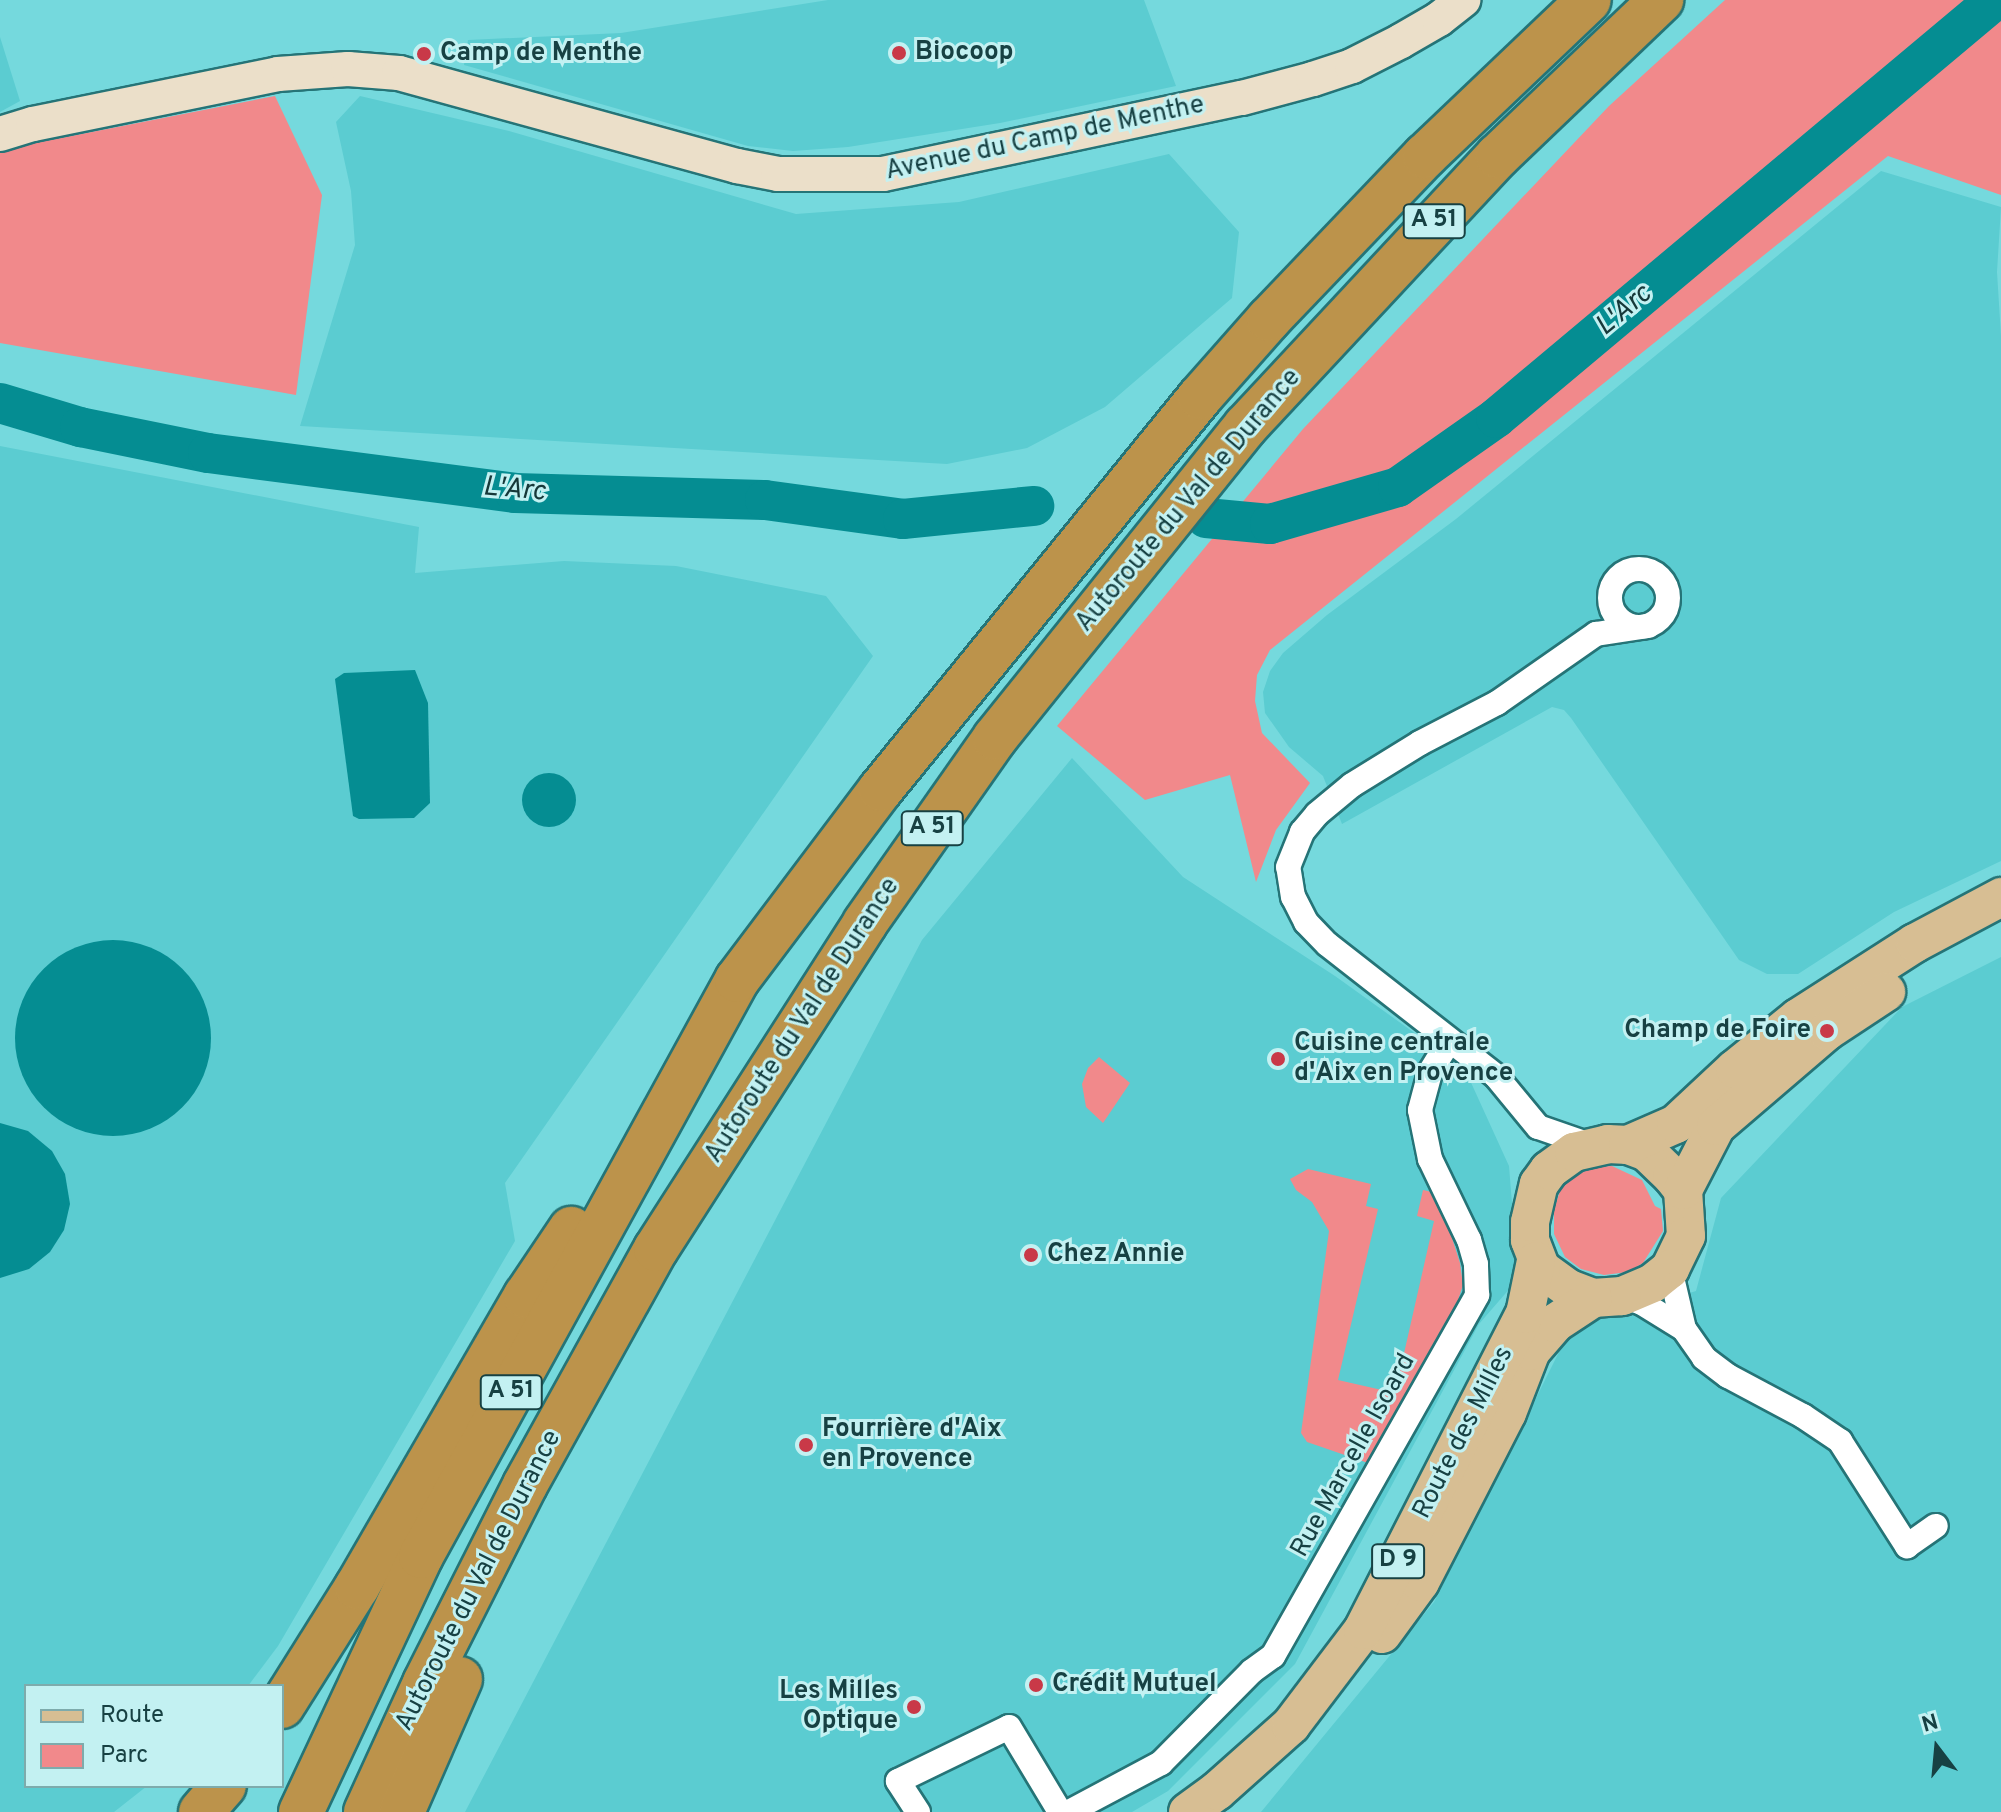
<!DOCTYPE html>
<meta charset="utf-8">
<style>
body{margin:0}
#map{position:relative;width:2001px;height:1812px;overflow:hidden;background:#75d9dd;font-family:Overpass,sans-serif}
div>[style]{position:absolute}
.built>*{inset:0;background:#5bccd1}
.green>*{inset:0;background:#f1898b}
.water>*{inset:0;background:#058d92}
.round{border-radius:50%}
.river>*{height:40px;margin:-20px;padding:0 20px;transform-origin:20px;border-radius:20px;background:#058d92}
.roads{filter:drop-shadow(2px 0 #257477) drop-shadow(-2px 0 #257477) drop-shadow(0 2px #257477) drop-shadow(0 -2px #257477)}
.minor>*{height:24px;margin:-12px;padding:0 12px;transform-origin:12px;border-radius:12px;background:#fff}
.minor>.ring{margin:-12px;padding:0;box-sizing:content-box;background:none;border:24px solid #fff;border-radius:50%}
.secondary>*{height:34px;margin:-17px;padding:0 17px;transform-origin:17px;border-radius:17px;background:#ebdfc9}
.primary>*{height:38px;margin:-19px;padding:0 19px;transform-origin:19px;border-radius:19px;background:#d7be93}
.motorway>*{height:44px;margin:-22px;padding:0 22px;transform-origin:22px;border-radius:22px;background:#bc934b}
.dots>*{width:22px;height:22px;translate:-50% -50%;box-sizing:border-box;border:4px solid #c3f1f2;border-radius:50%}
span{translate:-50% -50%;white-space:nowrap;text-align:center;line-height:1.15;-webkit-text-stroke:6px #c3f1f2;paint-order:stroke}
.shield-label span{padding:2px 6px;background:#c3f1f2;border:2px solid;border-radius:6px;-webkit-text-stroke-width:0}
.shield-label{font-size:24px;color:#174143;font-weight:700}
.poi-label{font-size:26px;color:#174143;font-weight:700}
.left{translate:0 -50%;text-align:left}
.right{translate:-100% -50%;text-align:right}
.street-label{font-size:26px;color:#174143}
.water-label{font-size:28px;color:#163839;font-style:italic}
.legend{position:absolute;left:24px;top:1684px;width:260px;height:104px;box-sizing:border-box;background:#c3f1f2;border:2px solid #7eabac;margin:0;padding:10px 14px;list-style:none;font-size:24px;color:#174143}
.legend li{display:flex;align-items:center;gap:16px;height:40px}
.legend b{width:40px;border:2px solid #7eabac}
.north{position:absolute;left:1897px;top:1708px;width:80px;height:80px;-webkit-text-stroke:6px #c3f1f2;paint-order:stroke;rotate:344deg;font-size:22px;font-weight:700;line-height:32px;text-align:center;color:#174143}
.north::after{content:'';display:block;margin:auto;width:28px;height:36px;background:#174143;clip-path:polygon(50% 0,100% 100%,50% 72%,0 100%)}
</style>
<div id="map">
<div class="built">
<div style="clip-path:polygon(828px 0,1144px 0,1176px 86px,1000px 123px,848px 147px,793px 151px,748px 146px,464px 65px,468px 40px,621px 33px)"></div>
<div style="clip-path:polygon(0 37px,20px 101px,0 112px)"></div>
<div style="clip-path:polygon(360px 96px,509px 131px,796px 214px,959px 202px,1169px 154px,1239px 232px,1232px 298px,1105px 407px,1027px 448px,947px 464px,300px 426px,355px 245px,351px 191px,336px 122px)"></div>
<div style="clip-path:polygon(1881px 171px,2001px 207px,1997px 272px,2001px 336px,2001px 861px,1894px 912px,1798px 974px,1767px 974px,1739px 960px,1571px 718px,1564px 710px,1552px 707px,1342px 824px,1323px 776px,1289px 747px,1265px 713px,1263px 692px,1270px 671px,1283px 653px,1327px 615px,1456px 519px)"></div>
<div style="clip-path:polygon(0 446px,419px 527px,415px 573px,564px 561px,676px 566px,826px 596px,873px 656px,505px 1183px,515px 1241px,278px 1646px,248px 1686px,26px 1686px,26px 1786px,147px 1786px,114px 1812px,0 1812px)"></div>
<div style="clip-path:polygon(1072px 758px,1183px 877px,1335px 976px,1448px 1057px,1468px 1076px,1509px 1166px,1518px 1279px,1479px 1324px,1295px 1664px,1168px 1791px,1132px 1812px,465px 1812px,922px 940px)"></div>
<div style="clip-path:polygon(2001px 957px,2001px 1812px,1261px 1812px,1434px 1602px,1569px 1332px,1599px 1313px,1630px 1311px,1696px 1291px,1721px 1198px,1902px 1007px)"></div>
</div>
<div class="green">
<div style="clip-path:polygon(1725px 0,2001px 0,2001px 195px,1888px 156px,1270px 650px,1257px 675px,1255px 701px,1262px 733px,1310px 783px,1276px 830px,1256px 882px,1230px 775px,1145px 800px,1057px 726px,1303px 429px,1609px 106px)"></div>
<div style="clip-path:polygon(275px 96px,322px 195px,296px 395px,0 343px,0 150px)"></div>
<div style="clip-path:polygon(1099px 1057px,1130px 1083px,1103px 1123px,1086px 1107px,1082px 1084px,1088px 1068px)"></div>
<div style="clip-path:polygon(1612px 1166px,1642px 1180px,1655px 1206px,1661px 1209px,1663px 1231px,1643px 1263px,1628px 1272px,1604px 1275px,1581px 1269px,1565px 1257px,1554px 1234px,1554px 1209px,1561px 1188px,1577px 1175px,1593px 1167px)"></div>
<div style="clip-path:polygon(1308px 1169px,1371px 1184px,1366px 1206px,1378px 1209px,1338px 1380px,1395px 1393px,1434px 1221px,1417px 1216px,1423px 1190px,1432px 1192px,1443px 1210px,1460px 1263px,1463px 1285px,1446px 1337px,1368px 1463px,1307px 1442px,1301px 1433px,1329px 1231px,1312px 1202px,1296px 1190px,1290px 1179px)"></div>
</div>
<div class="water">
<div style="clip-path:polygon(415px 670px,428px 703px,430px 803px,414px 818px,359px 819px,353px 816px,335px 679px,344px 673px)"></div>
<div class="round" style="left:522px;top:773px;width:54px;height:54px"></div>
<div class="round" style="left:15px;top:940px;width:196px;height:196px"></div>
<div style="clip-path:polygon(0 1123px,28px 1131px,52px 1151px,65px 1174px,70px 1204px,64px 1230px,50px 1252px,29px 1269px,0 1278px)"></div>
</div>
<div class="river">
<div style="left:0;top:403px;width:84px;rotate:16.7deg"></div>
<div style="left:80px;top:427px;width:131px;rotate:11.5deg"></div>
<div style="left:208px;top:453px;width:310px;rotate:7.4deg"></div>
<div style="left:515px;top:493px;width:250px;rotate:1.6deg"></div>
<div style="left:765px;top:500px;width:139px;rotate:7.8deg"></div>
<div style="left:903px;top:519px;width:132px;rotate:-5.7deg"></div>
<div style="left:1206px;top:518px;width:64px;rotate:5.4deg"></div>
<div style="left:1270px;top:524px;width:133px;rotate:-16.1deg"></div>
<div style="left:1398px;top:487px;width:120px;rotate:-35.1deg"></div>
<div style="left:1496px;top:418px;width:651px;rotate:-39.95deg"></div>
</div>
<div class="roads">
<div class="minor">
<div class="ring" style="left:1610px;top:569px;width:34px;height:34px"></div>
<div style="left:1593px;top:1146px;width:58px;rotate:-160.9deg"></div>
<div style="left:1538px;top:1127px;width:66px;rotate:-129.5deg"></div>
<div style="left:1496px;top:1076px;width:214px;rotate:-142deg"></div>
<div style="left:1327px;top:944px;width:30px;rotate:-134deg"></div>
<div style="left:1306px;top:922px;width:28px;rotate:-117deg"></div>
<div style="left:1293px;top:897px;width:30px;rotate:-99deg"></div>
<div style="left:1288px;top:867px;width:38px;rotate:-68deg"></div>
<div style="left:1302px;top:832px;width:23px;rotate:-50deg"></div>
<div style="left:1317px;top:814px;width:45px;rotate:-39.6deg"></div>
<div style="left:1352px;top:785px;width:80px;rotate:-31.7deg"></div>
<div style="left:1420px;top:743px;width:87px;rotate:-27.5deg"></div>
<div style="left:1497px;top:703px;width:121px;rotate:-34.9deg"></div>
<div style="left:1596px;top:634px;width:53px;rotate:-8.7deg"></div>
<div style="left:1622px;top:1296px;width:21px;rotate:19deg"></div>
<div style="left:1642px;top:1303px;width:49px;rotate:31.8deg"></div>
<div style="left:1684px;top:1329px;width:62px;rotate:-103.1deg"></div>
<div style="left:1684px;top:1329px;width:35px;rotate:55deg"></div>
<div style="left:1704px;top:1358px;width:30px;rotate:37deg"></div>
<div style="left:1728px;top:1376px;width:85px;rotate:28.1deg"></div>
<div style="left:1803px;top:1416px;width:45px;rotate:34deg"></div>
<div style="left:1840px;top:1441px;width:125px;rotate:57.5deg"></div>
<div style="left:1907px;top:1546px;width:35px;rotate:-35deg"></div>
<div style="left:918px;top:1812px;width:37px;rotate:-123deg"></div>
<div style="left:898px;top:1781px;width:123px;rotate:-25.9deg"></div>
<div style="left:1009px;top:1727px;width:99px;rotate:59deg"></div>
<div style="left:1069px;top:1812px;width:104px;rotate:-28deg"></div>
<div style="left:1161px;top:1763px;width:129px;rotate:-45.3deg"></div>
<div style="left:1252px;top:1671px;width:26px;rotate:-36deg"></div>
<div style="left:1273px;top:1656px;width:415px;rotate:-60.5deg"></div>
<div style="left:1477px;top:1295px;width:31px;rotate:-92deg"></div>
<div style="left:1476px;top:1264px;width:25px;rotate:-106deg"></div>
<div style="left:1469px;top:1240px;width:90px;rotate:-115.7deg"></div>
<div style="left:1430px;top:1159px;width:50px;rotate:-101.5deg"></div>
<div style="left:1420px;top:1110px;width:39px;rotate:-75deg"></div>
<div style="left:1430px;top:1072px;width:36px;rotate:-58deg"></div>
</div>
<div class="secondary">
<div style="left:0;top:134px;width:34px;rotate:-17deg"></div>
<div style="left:33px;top:124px;width:250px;rotate:-11.5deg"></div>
<div style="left:278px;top:74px;width:70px;rotate:-4.1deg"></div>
<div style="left:348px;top:69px;width:51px;rotate:4.5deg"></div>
<div style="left:399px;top:73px;width:351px;rotate:15.4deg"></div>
<div style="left:737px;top:166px;width:42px;rotate:11deg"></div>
<div style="left:778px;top:174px;width:105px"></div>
<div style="left:883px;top:174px;width:367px;rotate:-12deg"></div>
<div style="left:1242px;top:98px;width:73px;rotate:-15deg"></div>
<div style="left:1313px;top:79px;width:41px;rotate:-18.4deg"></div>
<div style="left:1352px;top:66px;width:55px;rotate:-27deg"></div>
<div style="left:1401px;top:41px;width:44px;rotate:-30.1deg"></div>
<div style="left:1439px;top:19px;width:31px;rotate:-38deg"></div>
</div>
<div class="primary">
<div style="left:1608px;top:1144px;width:20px;rotate:3deg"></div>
<div style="left:1628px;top:1145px;width:20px;rotate:20deg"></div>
<div style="left:1647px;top:1152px;width:35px;rotate:44deg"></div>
<div style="left:1672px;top:1176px;width:18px;rotate:52deg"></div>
<div style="left:1683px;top:1190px;width:46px;rotate:86.3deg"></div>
<div style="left:1686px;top:1236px;width:37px;rotate:116deg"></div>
<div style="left:1670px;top:1269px;width:22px;rotate:141deg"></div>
<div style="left:1653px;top:1283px;width:34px;rotate:157deg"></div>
<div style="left:1622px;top:1296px;width:29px;rotate:176deg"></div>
<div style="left:1593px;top:1298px;width:26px;rotate:-159deg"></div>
<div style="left:1569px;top:1289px;width:34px;rotate:-144deg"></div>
<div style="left:1541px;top:1269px;width:31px;rotate:-111deg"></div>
<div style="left:1530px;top:1240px;width:18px;rotate:-90deg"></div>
<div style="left:1530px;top:1222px;width:39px;rotate:-77deg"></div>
<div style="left:1539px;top:1184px;width:17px;rotate:-54deg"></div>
<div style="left:1549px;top:1170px;width:31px;rotate:-36deg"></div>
<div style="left:1574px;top:1152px;width:35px;rotate:-13deg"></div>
<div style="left:1628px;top:1145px;width:52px;rotate:-23.6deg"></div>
<div style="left:1676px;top:1124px;width:81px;rotate:-43deg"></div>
<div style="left:1735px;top:1069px;width:81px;rotate:-39deg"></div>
<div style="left:1798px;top:1018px;width:139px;rotate:-32.7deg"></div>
<div style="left:1915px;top:943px;width:98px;rotate:-28.1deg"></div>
<div style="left:1683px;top:1190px;width:72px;rotate:-62.7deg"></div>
<div style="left:1716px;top:1126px;width:146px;rotate:-40.6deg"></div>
<div style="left:1827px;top:1031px;width:71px;rotate:-33.5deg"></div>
<div style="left:1382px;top:1634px;width:64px;rotate:-53.8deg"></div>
<div style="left:1420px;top:1582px;width:190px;rotate:-62.8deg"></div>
<div style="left:1507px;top:1413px;width:66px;rotate:-68.8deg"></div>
<div style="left:1531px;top:1351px;width:37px;rotate:-49deg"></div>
<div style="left:1555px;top:1323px;width:45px;rotate:-33.3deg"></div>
<div style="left:1188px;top:1812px;width:36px;rotate:-36deg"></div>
<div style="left:1217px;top:1791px;width:99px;rotate:-41.7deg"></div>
<div style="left:1291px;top:1725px;width:119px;rotate:-52.8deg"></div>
<div style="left:1363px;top:1630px;width:355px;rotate:-62.9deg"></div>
<div style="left:1525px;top:1314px;width:54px;rotate:-78.3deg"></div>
</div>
<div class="motorway">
<div style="left:282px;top:1706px;width:141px;rotate:-57.8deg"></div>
<div style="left:357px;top:1587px;width:337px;rotate:-59.9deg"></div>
<div style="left:526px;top:1296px;width:81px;rotate:-56.1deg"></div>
<div style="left:201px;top:1812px;width:35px;rotate:-49deg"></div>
<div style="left:301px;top:1812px;width:283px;rotate:-64.9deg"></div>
<div style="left:421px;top:1556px;width:657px;rotate:-61.25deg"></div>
<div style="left:737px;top:980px;width:239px;rotate:-53deg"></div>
<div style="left:881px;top:789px;width:505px;rotate:-50.86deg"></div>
<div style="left:1200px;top:397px;width:104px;rotate:-48.5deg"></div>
<div style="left:1269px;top:319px;width:226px;rotate:-46.3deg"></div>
<div style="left:1425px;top:156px;width:226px;rotate:-43.6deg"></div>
<div style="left:366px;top:1812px;width:142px;rotate:-65.4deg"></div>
<div style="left:425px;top:1683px;width:222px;rotate:-63.2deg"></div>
<div style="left:525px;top:1485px;width:270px;rotate:-61deg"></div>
<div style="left:656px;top:1249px;width:387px;rotate:-57.3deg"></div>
<div style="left:865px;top:923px;width:226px;rotate:-54.9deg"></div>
<div style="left:995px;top:738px;width:400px;rotate:-51.2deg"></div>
<div style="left:1246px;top:426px;width:369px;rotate:-47deg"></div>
<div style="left:1498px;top:156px;width:226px;rotate:-43.7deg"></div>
<div style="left:402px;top:1812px;width:145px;rotate:-66.4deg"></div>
</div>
</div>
<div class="dots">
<div style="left:899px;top:53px;background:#c93948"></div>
<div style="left:424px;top:54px;background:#c93948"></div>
<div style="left:1827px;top:1031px;background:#c93948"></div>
<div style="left:1278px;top:1059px;background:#c93948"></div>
<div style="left:1031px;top:1255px;background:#c93948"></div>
<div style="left:806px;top:1445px;background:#c93948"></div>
<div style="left:1036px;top:1685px;background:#c93948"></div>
<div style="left:914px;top:1707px;background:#c93948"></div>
</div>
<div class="shield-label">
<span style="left:1434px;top:221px">A 51</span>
<span style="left:932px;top:828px">A 51</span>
<span style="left:511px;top:1392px">A 51</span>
<span style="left:1398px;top:1561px">D 9</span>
</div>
<div class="poi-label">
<span class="left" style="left:915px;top:53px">Biocoop</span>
<span class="left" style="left:440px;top:54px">Camp de Menthe</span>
<span class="right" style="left:1811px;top:1031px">Champ de Foire</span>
<span class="left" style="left:1294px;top:1059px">Cuisine centrale<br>d'Aix en Provence</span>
<span class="left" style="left:1047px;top:1255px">Chez Annie</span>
<span class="left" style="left:822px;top:1445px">Fourrière d'Aix<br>en Provence</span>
<span class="left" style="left:1052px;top:1685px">Crédit Mutuel</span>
<span class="right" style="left:898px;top:1707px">Les Milles<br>Optique</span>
</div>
<div class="street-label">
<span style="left:1045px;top:139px;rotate:-12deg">Avenue du Camp de Menthe</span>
<span style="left:1189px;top:501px;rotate:-50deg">Autoroute du Val de Durance</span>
<span style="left:803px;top:1021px;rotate:-57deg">Autoroute du Val de Durance</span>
<span style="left:1464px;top:1433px;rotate:-63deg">Route des Milles</span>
<span style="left:1354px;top:1456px;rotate:-61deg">Rue Marcelle Isoard</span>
<span style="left:479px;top:1581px;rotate:-63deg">Autoroute du Val de Durance</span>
</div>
<div class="water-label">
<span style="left:1624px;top:311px;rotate:-40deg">L'Arc</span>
<span style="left:514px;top:490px;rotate:5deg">L'Arc</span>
</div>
<ul class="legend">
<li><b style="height:10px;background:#d7be93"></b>Route</li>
<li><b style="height:22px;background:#f1898b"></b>Parc</li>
</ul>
<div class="north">N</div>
</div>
